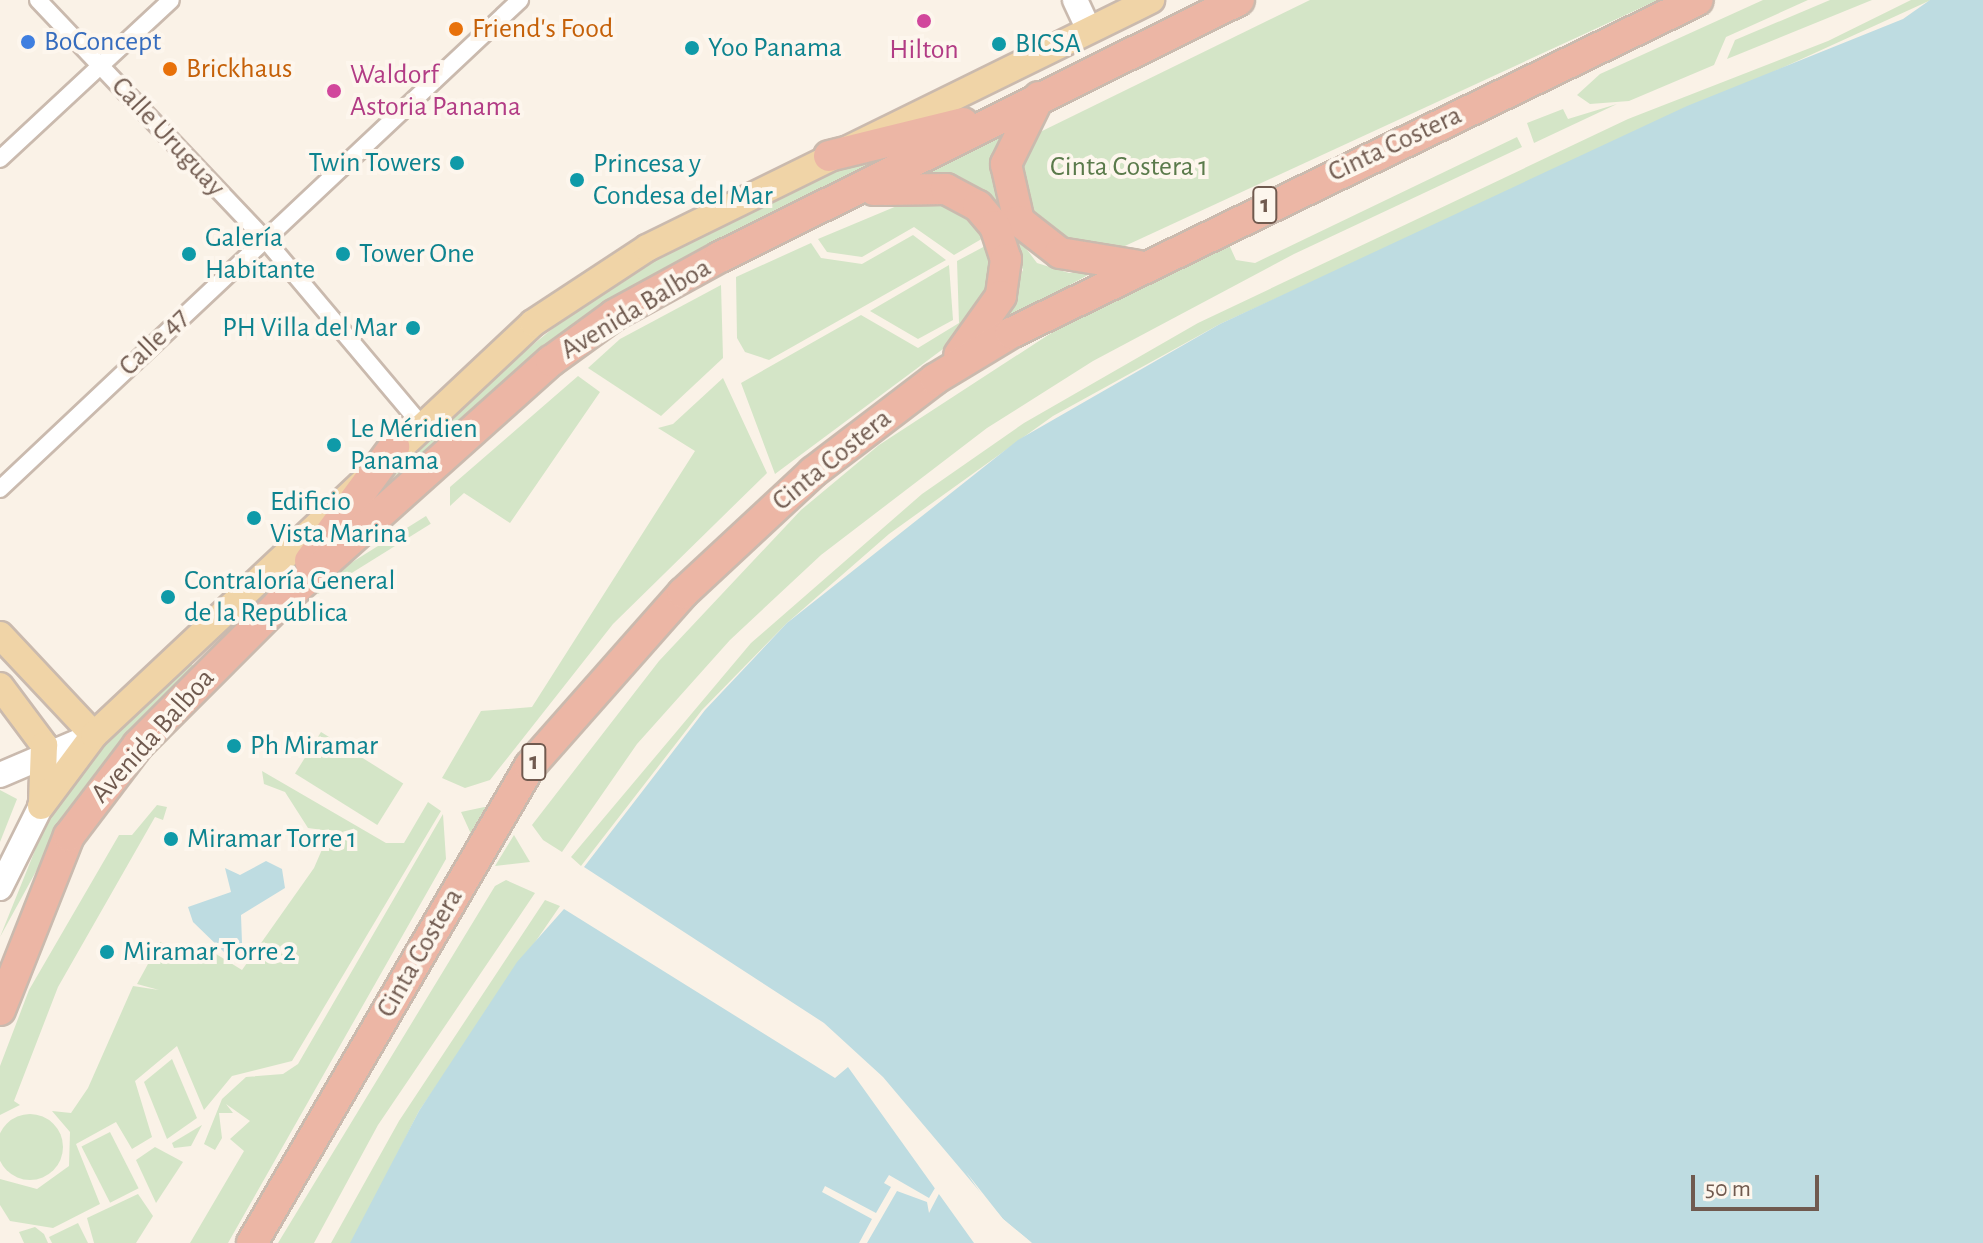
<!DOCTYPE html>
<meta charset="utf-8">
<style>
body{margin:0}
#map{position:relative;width:1983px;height:1243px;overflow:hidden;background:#faf2e7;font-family:"Alegreya Sans",sans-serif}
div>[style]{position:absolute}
.green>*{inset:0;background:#d4e5c7;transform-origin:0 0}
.round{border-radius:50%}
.water>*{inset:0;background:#bedce1}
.pier>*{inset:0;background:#faf2e7}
.roads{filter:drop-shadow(2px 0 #cabaae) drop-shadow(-2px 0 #cabaae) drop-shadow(0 2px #cabaae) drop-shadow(0 -2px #cabaae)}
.street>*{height:16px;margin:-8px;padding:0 8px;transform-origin:8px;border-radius:8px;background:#fff}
.secondary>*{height:24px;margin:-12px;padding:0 12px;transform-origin:12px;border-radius:12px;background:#fff}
.primary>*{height:26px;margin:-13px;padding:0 13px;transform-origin:13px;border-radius:13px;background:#f0d4a7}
.highway>*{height:30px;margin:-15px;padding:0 15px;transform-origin:15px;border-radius:15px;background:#ecb6a5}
.dots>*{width:22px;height:22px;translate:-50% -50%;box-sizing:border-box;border:4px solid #fdf6ed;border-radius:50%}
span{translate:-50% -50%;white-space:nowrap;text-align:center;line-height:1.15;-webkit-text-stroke:8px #fdf6ed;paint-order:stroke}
.shield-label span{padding:2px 6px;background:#fdf6ed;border:2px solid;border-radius:6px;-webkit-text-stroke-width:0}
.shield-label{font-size:26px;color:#705a4f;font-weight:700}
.food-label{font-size:28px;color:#c56008}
.left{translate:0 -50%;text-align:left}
.shop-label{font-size:28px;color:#366cbe}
.culture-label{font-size:28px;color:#0d838f}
.right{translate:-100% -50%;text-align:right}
.hotel-label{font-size:28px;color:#b23c85}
.street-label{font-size:28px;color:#705a4f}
.park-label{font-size:28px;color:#5a7a4b}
.scale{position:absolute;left:1691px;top:1175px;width:128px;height:36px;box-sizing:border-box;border:4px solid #705a4f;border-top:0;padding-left:10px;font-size:24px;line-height:28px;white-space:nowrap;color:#705a4f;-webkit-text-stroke:6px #fdf6ed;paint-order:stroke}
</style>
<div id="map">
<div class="green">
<div style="clip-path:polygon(1310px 0,1658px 0,1114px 251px,1059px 248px,1027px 215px,1018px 168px,1038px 133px)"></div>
<div style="clip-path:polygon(1763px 0,1808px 0,1726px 37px,1714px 65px,1629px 101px,1590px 104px,1577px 95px,1600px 74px)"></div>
<div style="clip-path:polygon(1830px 0,1872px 0,1727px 59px,1735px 40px)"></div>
<div style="clip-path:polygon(1911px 0,1931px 0,1220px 324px,1053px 416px,889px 534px,787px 623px,702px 710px,581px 866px,571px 857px,751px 643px,922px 494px,1024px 423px,1198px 323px,1628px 119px,1828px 41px)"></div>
<div style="clip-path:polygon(1617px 104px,1534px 143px,1527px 123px,1563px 109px,1568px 119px)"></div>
<div style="clip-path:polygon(1027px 109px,990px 169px,1001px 215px,1037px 263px,1069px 273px,1099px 269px,993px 327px,1023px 270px,1007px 234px,894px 181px)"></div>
<div style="clip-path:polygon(965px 127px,658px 276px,339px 539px,453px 410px,617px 276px,778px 188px)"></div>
<div style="clip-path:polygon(1517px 137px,1522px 147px,1294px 254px,1093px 361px,987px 428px,821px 555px,730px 640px,637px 744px,562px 852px,543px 840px,532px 825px,659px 661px,801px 510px,879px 445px,1062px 326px,1226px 238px,1236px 260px,1255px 263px)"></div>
<div style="clip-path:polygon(916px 198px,969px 212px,985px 237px,954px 255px,914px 227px,862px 257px,827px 252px,818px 239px)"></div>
<div style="clip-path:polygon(913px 235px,946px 260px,769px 360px,745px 352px,737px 338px,736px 277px,811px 243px,821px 258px,862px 264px)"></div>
<div style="clip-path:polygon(987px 245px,993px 287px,951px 343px,775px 474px,741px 383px,861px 315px,918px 348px,959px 323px,957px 261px)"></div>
<div style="clip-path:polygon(949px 265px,953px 320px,918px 339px,870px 311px)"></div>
<div style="clip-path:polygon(721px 285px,723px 358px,661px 416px,588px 368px,620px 339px)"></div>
<div style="clip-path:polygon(578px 376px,600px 392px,510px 523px,464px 493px,450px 506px,450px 487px)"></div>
<div style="clip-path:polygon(723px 378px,767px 473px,613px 624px,490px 780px,465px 788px,442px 778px,481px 711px,532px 707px,695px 451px,658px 428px,673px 424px)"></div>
<div style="left:426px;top:516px;width:9px;height:133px;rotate:58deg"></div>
<div style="clip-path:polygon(188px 660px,196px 669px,73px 804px,0 937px,48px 818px,117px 731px)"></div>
<div style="left:321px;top:732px;width:97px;height:49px;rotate:32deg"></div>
<div style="clip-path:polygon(262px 771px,386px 843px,404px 843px,428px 802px,441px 811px,292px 1061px,232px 1076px,204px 1110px,177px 1046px,135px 1081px,152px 1137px,132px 1149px,116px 1122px,76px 1144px,100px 1204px,53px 1228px,10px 1221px,0 1205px,0 1179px,37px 1189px,69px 1166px,70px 1132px,52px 1111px,71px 1113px,88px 1088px,133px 986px,159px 990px,137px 984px,160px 942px,198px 958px,203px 946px,242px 970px,314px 868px,330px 831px,308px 828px,285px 792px,264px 784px)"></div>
<div style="clip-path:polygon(0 790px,17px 799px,0 842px)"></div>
<div style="clip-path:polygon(157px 805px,167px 807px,163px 820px,155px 817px,58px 987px,14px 1101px,20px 1105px,0 1115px,0 1066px,29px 990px,119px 835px,132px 835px)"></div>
<div style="clip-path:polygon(489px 806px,488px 806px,471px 834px,461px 812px)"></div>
<div style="clip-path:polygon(443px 814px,446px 859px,228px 1243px,190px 1243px,244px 1151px,230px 1139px,250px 1121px,226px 1104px,233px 1113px,219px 1113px,222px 1138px,215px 1150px,204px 1144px,222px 1099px,246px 1077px,283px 1074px,298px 1064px)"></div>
<div style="clip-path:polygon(514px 835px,530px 862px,495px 866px)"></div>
<div style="clip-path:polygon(506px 880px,535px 893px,378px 1125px,314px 1243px,278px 1243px,495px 886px)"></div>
<div style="clip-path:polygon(545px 900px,560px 906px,419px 1111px,352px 1243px,331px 1243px,399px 1121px)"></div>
<div style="clip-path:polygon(172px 1059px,197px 1118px,167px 1139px,144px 1082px)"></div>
<div class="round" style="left:-3px;top:1114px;width:66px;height:66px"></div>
<div style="clip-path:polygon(202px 1125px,191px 1146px,174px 1148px,172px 1143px)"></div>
<div style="left:110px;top:1132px;width:63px;height:32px;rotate:63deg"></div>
<div style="clip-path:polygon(155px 1147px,183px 1162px,156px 1203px,136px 1160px)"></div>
<div style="clip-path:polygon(138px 1194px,153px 1216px,136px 1243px,94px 1243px,87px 1218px)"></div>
<div style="clip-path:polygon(78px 1223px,88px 1243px,52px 1243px,49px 1237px)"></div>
<div style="clip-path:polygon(35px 1227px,44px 1234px,48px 1243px,24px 1243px,19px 1232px)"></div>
</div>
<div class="water">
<div style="clip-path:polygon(1930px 0,1983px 0,1983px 1243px,1032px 1243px,1003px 1219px,883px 1077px,824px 1023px,584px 867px,705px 710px,787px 623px,1018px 440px,1220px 324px,1687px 106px,1903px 19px)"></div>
<div style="clip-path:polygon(266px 861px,282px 869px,285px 888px,241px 915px,242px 943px,224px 952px,193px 922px,188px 907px,231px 892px,225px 868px,240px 875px)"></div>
<div style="clip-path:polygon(564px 909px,835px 1078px,848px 1067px,974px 1243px,350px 1243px,419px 1111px,517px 962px)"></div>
</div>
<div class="pier">
<div style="clip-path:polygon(966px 1172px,1003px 1219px,1032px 1243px,1000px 1221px)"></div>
<div style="clip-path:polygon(889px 1175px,929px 1198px,938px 1183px,941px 1190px,929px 1213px,927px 1202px,897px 1191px,867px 1243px,859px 1243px,872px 1219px,822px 1192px,825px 1186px,876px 1213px,891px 1187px,884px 1183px)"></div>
</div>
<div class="roads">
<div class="street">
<div style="left:38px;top:0;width:328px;rotate:46.5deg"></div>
<div style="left:264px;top:238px;width:242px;rotate:49.9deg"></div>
<div style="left:0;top:159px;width:233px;rotate:-42.9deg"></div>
<div style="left:0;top:489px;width:714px;rotate:-43.24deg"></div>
</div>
<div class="secondary">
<div style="left:1075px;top:0;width:33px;rotate:65deg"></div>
<div style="left:0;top:775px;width:102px;rotate:-23.1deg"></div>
<div style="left:0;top:888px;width:92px;rotate:-63.4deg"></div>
</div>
<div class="primary">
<div style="left:0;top:635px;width:137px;rotate:46.8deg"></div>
<div style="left:0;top:686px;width:74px;rotate:53.3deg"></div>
<div style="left:44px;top:745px;width:58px;rotate:92deg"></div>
<div style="left:41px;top:806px;width:89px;rotate:-53.3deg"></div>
<div style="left:94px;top:735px;width:602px;rotate:-43.18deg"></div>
<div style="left:533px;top:323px;width:136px;rotate:-33.3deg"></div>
<div style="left:647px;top:248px;width:562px;rotate:-26.2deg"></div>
</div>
<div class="highway">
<div style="left:1039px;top:97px;width:75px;rotate:116.2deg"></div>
<div style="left:1006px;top:164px;width:58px;rotate:77.2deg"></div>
<div style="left:1019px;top:221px;width:52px;rotate:38deg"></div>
<div style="left:1060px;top:253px;width:80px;rotate:9.3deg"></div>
<div style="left:829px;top:156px;width:138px;rotate:-13.8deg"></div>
<div style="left:874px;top:190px;width:72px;rotate:-0.8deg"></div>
<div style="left:946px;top:189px;width:36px;rotate:28deg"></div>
<div style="left:978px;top:206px;width:26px;rotate:50deg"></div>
<div style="left:995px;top:226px;width:35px;rotate:72deg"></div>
<div style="left:1006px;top:259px;width:37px;rotate:98deg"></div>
<div style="left:1001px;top:296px;width:72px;rotate:125.4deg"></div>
<div style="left:310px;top:561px;width:142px;rotate:-53.6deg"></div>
<div style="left:0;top:1010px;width:187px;rotate:-68.4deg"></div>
<div style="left:69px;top:836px;width:114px;rotate:-52.8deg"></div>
<div style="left:138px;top:745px;width:201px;rotate:-45deg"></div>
<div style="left:280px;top:603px;width:363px;rotate:-41.8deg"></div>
<div style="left:551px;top:361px;width:78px;rotate:-36.1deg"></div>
<div style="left:614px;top:315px;width:121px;rotate:-28.7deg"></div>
<div style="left:720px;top:257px;width:579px;rotate:-26.34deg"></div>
<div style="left:252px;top:1243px;width:552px;rotate:-59.77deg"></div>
<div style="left:530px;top:766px;width:231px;rotate:-48.5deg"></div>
<div style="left:683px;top:593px;width:178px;rotate:-42.9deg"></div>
<div style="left:813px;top:472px;width:153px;rotate:-37.3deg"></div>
<div style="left:935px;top:379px;width:89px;rotate:-31.2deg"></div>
<div style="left:1011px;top:333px;width:763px;rotate:-25.86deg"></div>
</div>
</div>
<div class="dots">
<div style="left:924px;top:21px;background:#d1479c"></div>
<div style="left:456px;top:29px;background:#e8710a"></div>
<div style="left:28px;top:42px;background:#3f7fe0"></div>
<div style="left:999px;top:44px;background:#0f9aa8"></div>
<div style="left:692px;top:48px;background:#0f9aa8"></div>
<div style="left:170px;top:69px;background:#e8710a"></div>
<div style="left:334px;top:91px;background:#d1479c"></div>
<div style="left:457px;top:163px;background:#0f9aa8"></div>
<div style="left:577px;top:180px;background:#0f9aa8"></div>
<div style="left:189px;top:254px;background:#0f9aa8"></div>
<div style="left:343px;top:254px;background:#0f9aa8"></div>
<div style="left:413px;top:328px;background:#0f9aa8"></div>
<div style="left:334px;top:445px;background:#0f9aa8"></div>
<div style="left:254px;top:518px;background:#0f9aa8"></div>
<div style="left:168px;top:597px;background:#0f9aa8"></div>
<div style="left:234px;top:746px;background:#0f9aa8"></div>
<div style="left:171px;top:839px;background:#0f9aa8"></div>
<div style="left:107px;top:952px;background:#0f9aa8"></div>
</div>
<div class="shield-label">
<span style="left:1265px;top:205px">1</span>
<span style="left:534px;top:762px">1</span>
</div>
<div class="food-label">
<span class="left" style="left:472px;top:29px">Friend's Food</span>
<span class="left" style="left:186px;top:69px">Brickhaus</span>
</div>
<div class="shop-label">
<span class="left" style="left:44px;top:42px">BoConcept</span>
</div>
<div class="culture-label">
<span class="left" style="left:1015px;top:44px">BICSA</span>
<span class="left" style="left:708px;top:48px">Yoo Panama</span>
<span class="right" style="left:441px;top:163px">Twin Towers</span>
<span class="left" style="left:593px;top:180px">Princesa y<br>Condesa del Mar</span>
<span class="left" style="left:205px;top:254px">Galería<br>Habitante</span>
<span class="left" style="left:359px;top:254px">Tower One</span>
<span class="right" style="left:397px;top:328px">PH Villa del Mar</span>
<span class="left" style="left:350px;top:445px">Le Méridien<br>Panama</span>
<span class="left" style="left:270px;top:518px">Edificio<br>Vista Marina</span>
<span class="left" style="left:184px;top:597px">Contraloría General<br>de la República</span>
<span class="left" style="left:250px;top:746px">Ph Miramar</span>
<span class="left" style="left:187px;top:839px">Miramar Torre 1</span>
<span class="left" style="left:123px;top:952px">Miramar Torre 2</span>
</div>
<div class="hotel-label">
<span style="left:924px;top:50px">Hilton</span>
<span class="left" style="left:350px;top:91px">Waldorf<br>Astoria Panama</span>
</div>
<div class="street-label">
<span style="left:168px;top:137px;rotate:47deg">Calle Uruguay</span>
<span style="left:1395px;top:144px;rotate:-25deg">Cinta Costera</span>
<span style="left:636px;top:309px;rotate:-31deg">Avenida Balboa</span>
<span style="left:154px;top:342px;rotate:-44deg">Calle 47</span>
<span style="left:832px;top:460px;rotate:-39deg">Cinta Costera</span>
<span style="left:153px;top:736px;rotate:-48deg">Avenida Balboa</span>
<span style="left:420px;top:953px;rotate:-60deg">Cinta Costera</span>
</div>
<div class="park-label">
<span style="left:1129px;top:167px">Cinta Costera 1</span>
</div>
<div class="scale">50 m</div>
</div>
